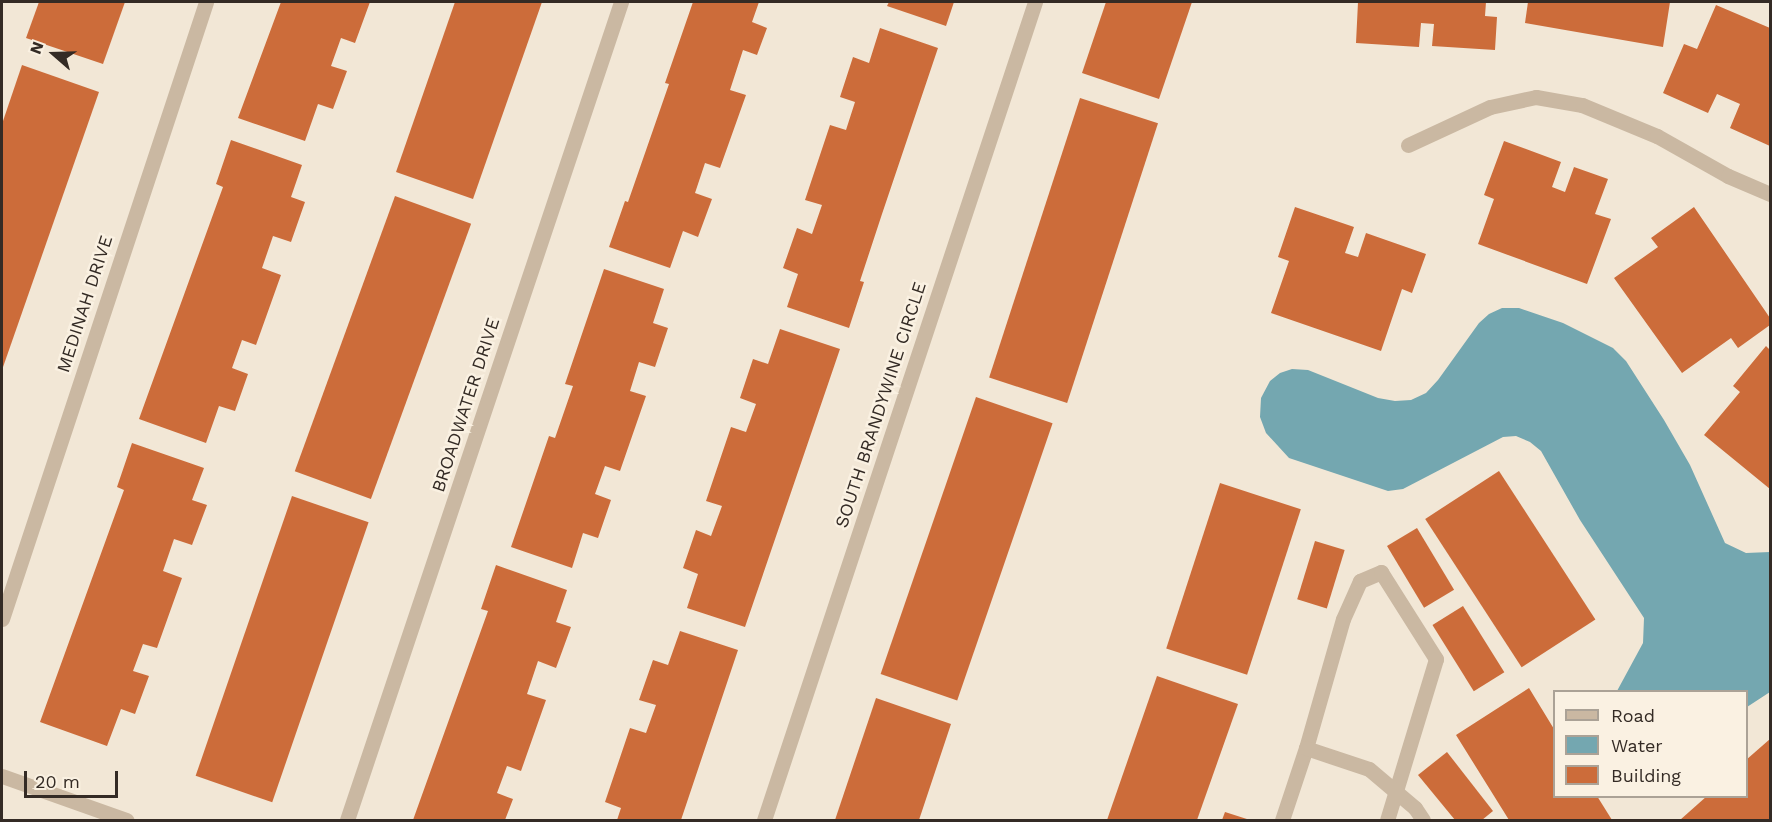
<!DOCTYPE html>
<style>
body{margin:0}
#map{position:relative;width:1772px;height:822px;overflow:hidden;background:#f2e7d6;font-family:"Work Sans",sans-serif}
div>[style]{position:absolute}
.water>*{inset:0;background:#74a7b0}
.building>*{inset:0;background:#cc6c3a;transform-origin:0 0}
.street>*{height:15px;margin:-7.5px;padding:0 7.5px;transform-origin:7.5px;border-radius:7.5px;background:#cab8a2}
span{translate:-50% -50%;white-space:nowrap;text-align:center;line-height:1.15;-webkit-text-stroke:5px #faf1e2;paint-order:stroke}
.street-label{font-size:18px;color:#342b25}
.frame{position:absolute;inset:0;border:3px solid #342b25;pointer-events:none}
.legend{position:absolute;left:1553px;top:690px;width:195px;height:108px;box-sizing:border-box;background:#faf1e2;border:2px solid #aba296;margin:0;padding:8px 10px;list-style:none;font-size:18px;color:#342b25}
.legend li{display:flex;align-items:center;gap:12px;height:30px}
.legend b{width:30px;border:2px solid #aba296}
.north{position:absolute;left:24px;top:24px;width:60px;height:60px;-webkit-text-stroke:4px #faf1e2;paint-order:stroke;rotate:290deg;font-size:16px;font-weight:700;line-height:24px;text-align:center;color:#342b25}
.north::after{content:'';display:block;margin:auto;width:21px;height:27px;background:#342b25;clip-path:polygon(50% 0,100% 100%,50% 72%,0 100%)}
.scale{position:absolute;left:24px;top:771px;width:94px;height:27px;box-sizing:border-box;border:3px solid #342b25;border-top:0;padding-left:8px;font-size:18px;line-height:21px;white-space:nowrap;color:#342b25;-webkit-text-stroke:4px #faf1e2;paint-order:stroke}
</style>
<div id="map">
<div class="water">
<div style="clip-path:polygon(1502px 308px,1519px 308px,1563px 323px,1613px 348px,1626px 361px,1664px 420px,1690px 465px,1725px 543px,1746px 553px,1770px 552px,1770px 692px,1747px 707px,1746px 692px,1617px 691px,1643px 643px,1644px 618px,1580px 520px,1541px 451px,1530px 442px,1516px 436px,1503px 437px,1403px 489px,1388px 491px,1289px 458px,1266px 433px,1260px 417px,1261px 398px,1270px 381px,1280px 373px,1292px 369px,1308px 370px,1378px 398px,1395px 401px,1411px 400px,1426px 393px,1438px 380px,1479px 323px,1489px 314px)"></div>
</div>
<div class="building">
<div style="clip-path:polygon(39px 2px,125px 2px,103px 64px,26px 38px)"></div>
<div style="clip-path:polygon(281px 2px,370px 2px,355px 43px,341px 38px,331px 66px,347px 71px,333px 109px,318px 104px,305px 141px,238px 118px)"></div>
<div style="clip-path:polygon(455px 2px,542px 2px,473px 199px,396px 172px)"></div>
<div style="clip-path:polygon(693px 2px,759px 2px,752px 22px,767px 28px,757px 55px,743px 50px,730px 90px,746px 95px,720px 168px,705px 163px,695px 193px,712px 199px,698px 237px,683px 231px,670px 268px,609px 247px,625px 201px,628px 202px,669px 84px,665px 83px)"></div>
<div style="clip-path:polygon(889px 2px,954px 2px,946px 26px,887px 6px)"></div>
<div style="clip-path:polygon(1106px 2px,1192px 2px,1159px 99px,1082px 73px)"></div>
<div style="clip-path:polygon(1358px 2px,1486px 2px,1485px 16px,1497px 17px,1495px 50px,1432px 46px,1434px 24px,1421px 23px,1419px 47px,1356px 43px)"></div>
<div style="clip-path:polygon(1528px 2px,1670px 2px,1663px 47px,1525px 23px)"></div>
<div style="clip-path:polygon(1716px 5px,1770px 28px,1770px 146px,1730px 128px,1740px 104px,1717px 94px,1708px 113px,1663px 93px,1684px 44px,1697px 49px)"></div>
<div style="clip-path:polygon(880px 28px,938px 48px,882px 214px,860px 281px,864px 282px,849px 328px,787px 307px,798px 274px,783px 268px,797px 228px,812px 234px,822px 205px,805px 200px,830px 125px,846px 130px,855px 102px,840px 97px,853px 57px,869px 63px)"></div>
<div style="clip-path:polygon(22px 65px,99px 92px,2px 370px,2px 124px)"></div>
<div style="left:1080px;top:98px;width:82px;height:294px;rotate:18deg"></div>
<div style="clip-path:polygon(231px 140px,302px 165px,291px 197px,305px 202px,291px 242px,273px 236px,262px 268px,281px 275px,256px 345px,242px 340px,232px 368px,248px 374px,235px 411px,219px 406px,206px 443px,139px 419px,223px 187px,216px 184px)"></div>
<div style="clip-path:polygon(1504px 141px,1561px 162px,1552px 187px,1565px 192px,1574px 167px,1608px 179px,1595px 214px,1611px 219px,1587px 284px,1478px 244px,1494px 199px,1484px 195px)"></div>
<div style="left:395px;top:196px;width:81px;height:293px;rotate:20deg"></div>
<div style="clip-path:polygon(1295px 207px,1354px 227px,1345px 253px,1358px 257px,1366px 233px,1426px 254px,1412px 293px,1402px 289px,1381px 351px,1271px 313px,1289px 261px,1278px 257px)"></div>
<div style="clip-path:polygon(1694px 207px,1770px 318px,1770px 325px,1738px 348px,1731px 338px,1682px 373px,1614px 278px,1658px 247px,1651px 238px)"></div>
<div style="clip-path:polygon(604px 269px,664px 289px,653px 323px,668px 328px,655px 367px,639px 362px,630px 391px,646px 396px,620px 471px,605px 466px,595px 494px,611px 500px,598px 538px,583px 533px,572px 568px,511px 547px,549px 436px,555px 438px,573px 386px,565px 384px)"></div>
<div style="clip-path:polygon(780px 329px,840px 349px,745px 627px,687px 608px,698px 574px,683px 568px,696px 530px,711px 536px,722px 506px,706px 501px,731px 427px,746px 432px,756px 404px,740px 398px,753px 359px,768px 364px)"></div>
<div style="clip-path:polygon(1766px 346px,1770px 350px,1770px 489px,1704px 435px,1740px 392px,1733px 386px)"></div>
<div style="left:976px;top:397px;width:81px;height:293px;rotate:19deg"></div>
<div style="clip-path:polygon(132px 443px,204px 468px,192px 500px,207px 505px,192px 545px,174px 539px,163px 571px,182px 578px,157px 648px,143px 644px,133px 671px,149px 676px,135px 714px,121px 709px,107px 746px,40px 722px,124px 490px,117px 487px)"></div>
<div style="left:1499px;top:471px;width:177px;height:88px;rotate:57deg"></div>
<div style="left:1220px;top:483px;width:85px;height:174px;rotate:18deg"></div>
<div style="left:292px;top:496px;width:81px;height:296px;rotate:19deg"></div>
<div style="left:1417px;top:528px;width:72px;height:35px;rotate:59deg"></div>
<div style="left:1315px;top:541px;width:31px;height:61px;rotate:17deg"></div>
<div style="clip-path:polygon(496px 565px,567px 590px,556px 622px,571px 627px,556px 668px,538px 661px,527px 694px,546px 700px,521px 771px,507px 766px,497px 793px,513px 799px,505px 820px,413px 820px,488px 611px,481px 609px)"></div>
<div style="left:1463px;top:606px;width:78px;height:36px;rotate:58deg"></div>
<div style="clip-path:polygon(680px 631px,738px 650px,681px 820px,617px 820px,621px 808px,605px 802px,630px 728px,646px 733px,656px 705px,639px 700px,653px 660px,668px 665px)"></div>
<div style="clip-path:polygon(1157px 676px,1238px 704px,1197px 820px,1107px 820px)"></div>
<div style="clip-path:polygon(1529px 688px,1554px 729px,1554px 796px,1597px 796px,1612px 820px,1509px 820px,1456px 735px)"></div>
<div style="clip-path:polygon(876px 698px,951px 724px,919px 820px,835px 820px)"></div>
<div style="clip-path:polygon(1770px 739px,1770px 820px,1680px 820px,1707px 796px,1746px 796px,1746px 760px)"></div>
<div style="clip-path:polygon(1447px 752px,1493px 811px,1482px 820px,1455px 820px,1418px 775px)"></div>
<div style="clip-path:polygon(1225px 812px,1250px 820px,1222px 820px)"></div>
</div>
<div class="street">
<div style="left:1408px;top:145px;width:90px;rotate:-24.9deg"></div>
<div style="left:1490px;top:107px;width:47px;rotate:-12.3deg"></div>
<div style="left:1536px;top:97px;width:47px;rotate:9.9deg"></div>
<div style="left:1582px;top:105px;width:81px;rotate:22.5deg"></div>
<div style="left:1657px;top:136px;width:81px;rotate:29.4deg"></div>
<div style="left:1728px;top:176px;width:46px;rotate:23.2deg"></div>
<div style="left:2px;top:619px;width:650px;rotate:-71.7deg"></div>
<div style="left:1306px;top:748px;width:134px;rotate:-74deg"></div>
<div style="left:1343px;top:619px;width:42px;rotate:-65.9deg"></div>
<div style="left:1360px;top:581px;width:23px;rotate:-23deg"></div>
<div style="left:1381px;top:572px;width:103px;rotate:57.7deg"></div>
<div style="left:1436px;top:659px;width:168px;rotate:106.9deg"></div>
<div style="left:2px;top:776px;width:132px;rotate:19.5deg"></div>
<div style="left:347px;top:820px;width:863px;rotate:-71.48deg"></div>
<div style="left:764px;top:820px;width:862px;rotate:-71.67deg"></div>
<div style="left:1282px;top:820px;width:76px;rotate:-71.6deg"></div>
<div style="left:1306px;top:748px;width:66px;rotate:18.4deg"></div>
<div style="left:1369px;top:769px;width:60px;rotate:40.3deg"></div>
<div style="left:1415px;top:808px;width:14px;rotate:56deg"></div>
</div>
<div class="street-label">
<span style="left:85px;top:304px;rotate:-72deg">MEDINAH DRIVE</span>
<span style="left:466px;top:405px;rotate:-72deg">BROADWATER DRIVE</span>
<span style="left:881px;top:405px;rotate:-72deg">SOUTH BRANDYWINE CIRCLE</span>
</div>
<div class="frame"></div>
<ul class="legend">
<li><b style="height:8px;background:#cab8a2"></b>Road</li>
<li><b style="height:16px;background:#74a7b0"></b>Water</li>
<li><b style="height:16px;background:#cc6c3a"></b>Building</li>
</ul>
<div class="north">N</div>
<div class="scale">20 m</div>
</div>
